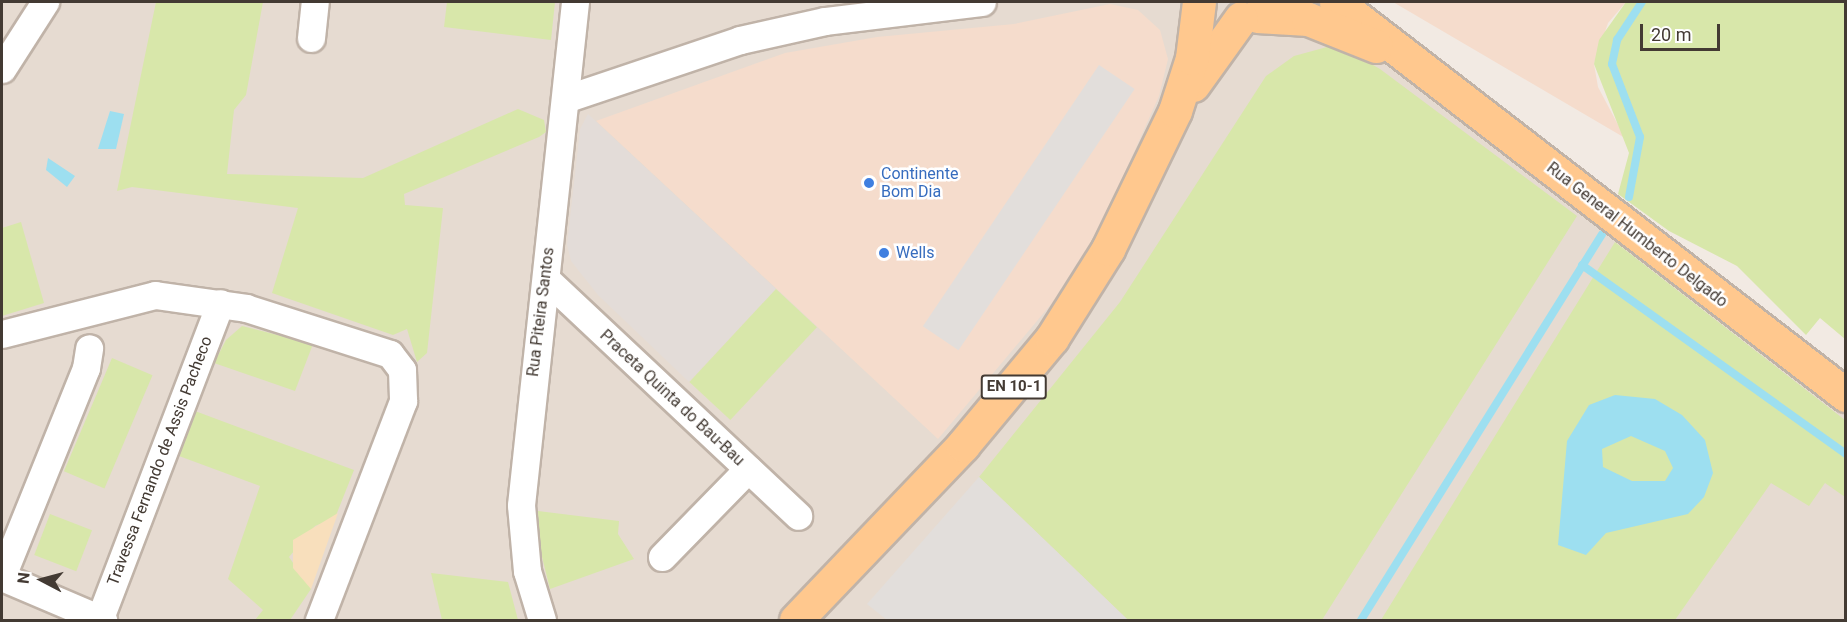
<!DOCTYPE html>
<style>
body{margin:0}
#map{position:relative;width:1847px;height:622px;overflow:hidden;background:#f2eae3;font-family:Roboto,sans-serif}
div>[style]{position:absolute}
.residential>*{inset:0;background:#e6dbd1}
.commercial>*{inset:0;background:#f5dccc}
.industrial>*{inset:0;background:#e3dcd8}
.green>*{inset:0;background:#d8e7aa;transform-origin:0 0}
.sand>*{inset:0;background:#f8dfbc}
.parking>*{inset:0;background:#e2dedb;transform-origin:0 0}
.water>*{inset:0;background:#9ddff0}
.stream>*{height:8px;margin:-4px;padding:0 4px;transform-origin:4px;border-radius:4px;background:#9ddff0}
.roads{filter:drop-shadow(2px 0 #c0b3a8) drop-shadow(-2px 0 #c0b3a8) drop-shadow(0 2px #c0b3a8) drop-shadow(0 -2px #c0b3a8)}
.minor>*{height:27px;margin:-13.5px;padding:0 13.5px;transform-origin:13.5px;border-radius:13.5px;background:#fff}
.major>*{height:33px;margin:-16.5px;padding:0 16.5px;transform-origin:16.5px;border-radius:16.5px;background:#ffc88e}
.dots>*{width:16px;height:16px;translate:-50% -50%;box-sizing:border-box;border:3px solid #fff;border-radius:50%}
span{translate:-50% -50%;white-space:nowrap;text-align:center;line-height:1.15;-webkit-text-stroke:5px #fff;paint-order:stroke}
.shield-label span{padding:2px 4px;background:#fff;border:2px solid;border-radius:4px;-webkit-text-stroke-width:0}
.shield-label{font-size:15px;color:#433a33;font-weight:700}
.shop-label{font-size:16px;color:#366cbe}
.left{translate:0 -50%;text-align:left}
.street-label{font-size:16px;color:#433a33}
.frame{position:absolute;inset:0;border:3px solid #433a33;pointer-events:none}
.north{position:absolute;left:12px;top:550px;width:60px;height:60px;-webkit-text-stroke:4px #fff;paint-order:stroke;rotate:276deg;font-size:16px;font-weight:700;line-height:24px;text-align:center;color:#433a33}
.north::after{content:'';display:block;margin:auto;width:21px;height:27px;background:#433a33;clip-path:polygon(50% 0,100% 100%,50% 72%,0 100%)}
.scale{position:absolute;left:1640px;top:24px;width:80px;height:27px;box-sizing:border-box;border:3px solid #433a33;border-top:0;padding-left:8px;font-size:18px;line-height:21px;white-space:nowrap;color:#433a33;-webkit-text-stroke:4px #fff;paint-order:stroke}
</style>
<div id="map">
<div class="residential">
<div style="clip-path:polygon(2px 2px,1291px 2px,1429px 74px,1845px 395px,1845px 620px,2px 620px)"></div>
</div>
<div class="commercial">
<div style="clip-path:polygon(1393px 2px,1626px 2px,1608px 23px,1594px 64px,1598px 87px,1625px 138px)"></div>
<div style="clip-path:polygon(1110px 4px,1138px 10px,1160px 30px,1168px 59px,1159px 96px,1101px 226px,1052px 303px,938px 439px,596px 121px,785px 53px,877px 37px,1014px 24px)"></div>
</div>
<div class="industrial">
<div style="clip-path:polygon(588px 114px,776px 289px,689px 382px,598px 295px,571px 261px,567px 245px,580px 129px)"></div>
</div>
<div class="green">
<div style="clip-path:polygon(156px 2px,263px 2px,246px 95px,234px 110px,227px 174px,363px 178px,518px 109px,544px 120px,546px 132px,539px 137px,404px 194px,405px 205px,443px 208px,427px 353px,417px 362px,407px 329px,393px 335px,272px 293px,298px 208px,132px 187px,117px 191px)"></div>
<div style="clip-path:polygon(447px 2px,555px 2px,551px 40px,444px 27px)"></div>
<div style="clip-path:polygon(1626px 2px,1845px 2px,1845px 339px,1820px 318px,1806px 335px,1737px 266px,1669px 231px,1618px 194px,1629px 153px,1594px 64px,1599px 40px)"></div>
<div style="clip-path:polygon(1327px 47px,1343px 48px,1380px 69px,1577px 216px,1322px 620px,1128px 620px,979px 477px,1120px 302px,1266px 76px,1294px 56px)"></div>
<div style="clip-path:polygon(21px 222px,44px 303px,2px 316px,2px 228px)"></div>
<div style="clip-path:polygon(1615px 242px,1845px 420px,1845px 497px,1825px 483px,1809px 506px,1771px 483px,1675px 620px,1381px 620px)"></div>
<div style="left:776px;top:289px;width:56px;height:127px;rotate:43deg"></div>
<div style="clip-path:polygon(242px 326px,313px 344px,295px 391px,214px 363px,226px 340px)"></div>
<div style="left:112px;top:358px;width:44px;height:123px;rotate:23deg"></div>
<div style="clip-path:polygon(195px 411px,354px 470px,335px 518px,315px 526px,289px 557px,311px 589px,290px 620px,255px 620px,263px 610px,228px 579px,260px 486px,179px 456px)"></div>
<div style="clip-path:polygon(538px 511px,619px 521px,618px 534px,634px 559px,550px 589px,539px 545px)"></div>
<div style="left:50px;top:514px;width:45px;height:44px;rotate:21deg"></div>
<div style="clip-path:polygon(431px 573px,508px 582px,518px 620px,442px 620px)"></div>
</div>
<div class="sand">
<div style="clip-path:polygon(338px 513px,311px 589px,293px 568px,293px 540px)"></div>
</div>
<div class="parking">
<div style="left:1099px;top:65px;width:43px;height:315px;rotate:34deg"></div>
<div style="clip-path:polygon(979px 477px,1128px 620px,887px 620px,867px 604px)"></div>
</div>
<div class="water">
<div style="clip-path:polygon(110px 111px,124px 114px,116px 149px,98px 149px)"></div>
<div style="clip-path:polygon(48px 158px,75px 176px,67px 187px,46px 170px)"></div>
<div style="clip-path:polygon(evenodd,1615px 395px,1655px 399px,1682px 415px,1705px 440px,1713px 473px,1704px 497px,1688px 514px,1606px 533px,1586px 555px,1558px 545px,1567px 441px,1589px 405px,1615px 395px,1631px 436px,1665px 451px,1673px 468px,1665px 481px,1632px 481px,1603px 467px,1602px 449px,1631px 436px)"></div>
</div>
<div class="stream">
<div style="left:1629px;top:197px;width:61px;rotate:-79.6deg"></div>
<div style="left:1640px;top:137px;width:78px;rotate:-111deg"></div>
<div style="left:1612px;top:64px;width:25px;rotate:-78deg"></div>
<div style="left:1617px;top:40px;width:45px;rotate:-56.7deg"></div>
<div style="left:1582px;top:265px;width:325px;rotate:35.6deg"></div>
<div style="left:1361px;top:620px;width:455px;rotate:-58deg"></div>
</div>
<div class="roads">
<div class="minor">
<div style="left:311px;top:38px;width:36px;rotate:-84deg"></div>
<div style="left:2px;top:69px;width:80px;rotate:-57.3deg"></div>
<div style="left:565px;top:99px;width:185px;rotate:-18.6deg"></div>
<div style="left:740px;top:40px;width:87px;rotate:-12.6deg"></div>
<div style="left:825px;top:21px;width:158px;rotate:-6.9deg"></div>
<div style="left:546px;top:279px;width:346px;rotate:43.2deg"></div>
<div style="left:2px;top:334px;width:158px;rotate:-14.3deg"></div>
<div style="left:155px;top:295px;width:92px;rotate:8.1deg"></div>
<div style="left:246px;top:308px;width:151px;rotate:17.7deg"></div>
<div style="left:390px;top:354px;width:20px;rotate:53deg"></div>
<div style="left:402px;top:370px;width:31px;rotate:88deg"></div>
<div style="left:403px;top:401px;width:235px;rotate:111deg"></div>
<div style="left:662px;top:557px;width:123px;rotate:-45.7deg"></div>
<div style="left:2px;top:576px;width:224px;rotate:-68deg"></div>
<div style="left:86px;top:368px;width:20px;rotate:-81deg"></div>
<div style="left:2px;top:577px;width:110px;rotate:23.1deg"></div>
<div style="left:100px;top:618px;width:337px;rotate:-69.1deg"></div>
<div style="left:542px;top:620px;width:51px;rotate:-107deg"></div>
<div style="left:527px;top:571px;width:66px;rotate:-95.2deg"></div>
<div style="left:521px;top:505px;width:506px;rotate:-83.87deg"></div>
</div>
<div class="major">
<div style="left:1336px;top:2px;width:644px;rotate:37.62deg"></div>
<div style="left:1257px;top:16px;width:51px;rotate:3.4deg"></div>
<div style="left:1308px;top:19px;width:73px;rotate:21.7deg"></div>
<div style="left:1193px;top:85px;width:82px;rotate:-54.4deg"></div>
<div style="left:796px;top:620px;width:242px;rotate:-46.3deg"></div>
<div style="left:963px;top:445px;width:139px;rotate:-50.2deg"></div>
<div style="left:1052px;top:338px;width:105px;rotate:-57.8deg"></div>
<div style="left:1108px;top:249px;width:153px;rotate:-64.1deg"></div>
<div style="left:1175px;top:111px;width:56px;rotate:-72.2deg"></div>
<div style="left:1192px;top:58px;width:56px;rotate:-82.9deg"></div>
</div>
</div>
<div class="dots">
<div style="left:869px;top:183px;background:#3f7fe0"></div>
<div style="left:884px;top:253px;background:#3f7fe0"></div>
</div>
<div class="shield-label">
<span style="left:1014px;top:387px">EN 10-1</span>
</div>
<div class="shop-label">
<span class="left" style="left:881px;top:183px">Continente<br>Bom Dia</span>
<span class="left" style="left:896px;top:253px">Wells</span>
</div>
<div class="street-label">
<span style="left:1637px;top:235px;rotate:38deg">Rua General Humberto Delgado</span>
<span style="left:541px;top:312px;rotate:-83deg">Rua Piteira Santos</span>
<span style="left:672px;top:398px;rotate:43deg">Praceta Quinta do Bau-Bau</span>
<span style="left:160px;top:461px;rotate:-69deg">Travessa Fernando de Assis Pacheco</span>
</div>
<div class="frame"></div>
<div class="north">N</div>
<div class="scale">20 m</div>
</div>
